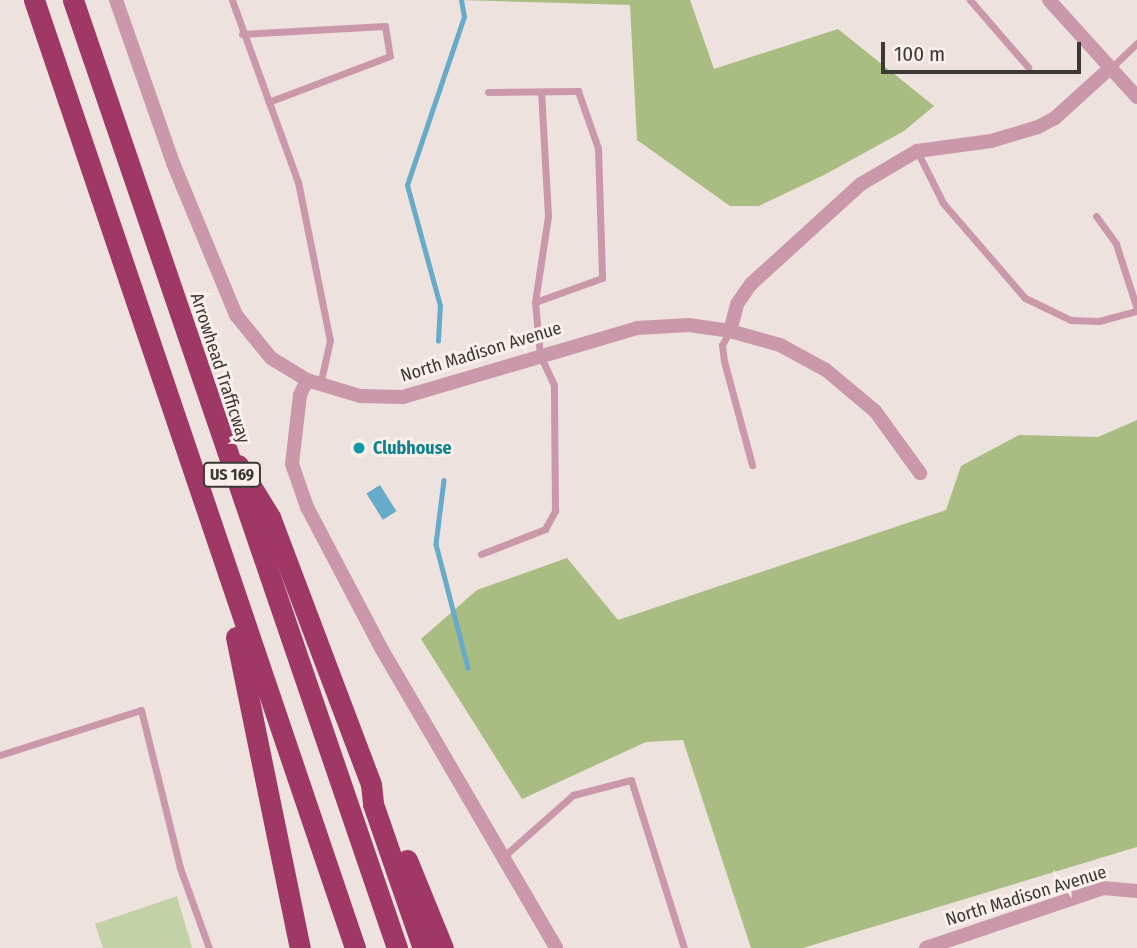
<!DOCTYPE html>
<style>
body{margin:0}
#map{position:relative;width:1137px;height:948px;overflow:hidden;background:#ede2dd;font-family:"Fira Sans Condensed",sans-serif}
div>[style]{position:absolute}
.green>*{inset:0;background:#c2d1a6}
.forest>*{inset:0;background:#a9bd82}
.water>*{inset:0;background:#66abc9;transform-origin:0 0}
.stream>*{height:4.5px;margin:-2.25px;padding:0 2.25px;transform-origin:2.25px;border-radius:2.25px;background:#66abc9}
.service>*{height:7px;margin:-3.5px;padding:0 3.5px;transform-origin:3.5px;border-radius:3.5px;background:#ca98a8}
.minor>*{height:14px;margin:-7px;padding:0 7px;transform-origin:7px;border-radius:7px;background:#ca98a8}
.motorway>*{height:21px;margin:-10.5px;padding:0 10.5px;transform-origin:10.5px;border-radius:10.5px;background:#9f3864}
.dots>*{width:19px;height:19px;translate:-50% -50%;box-sizing:border-box;border:4px solid #fbefea;border-radius:50%}
span{translate:-50% -50%;white-space:nowrap;text-align:center;line-height:1.15;-webkit-text-stroke:6px #fbefea;paint-order:stroke}
.shield-label span{padding:2px 5px;background:#fbefea;border:2px solid;border-radius:5px;-webkit-text-stroke-width:0}
.shield-label{font-size:16px;color:#3c3836;font-weight:700}
.street-label{font-size:18px;color:#3c3836}
.culture-label{font-size:18px;color:#0d838f;font-weight:700}
.left{translate:0 -50%;text-align:left}
.scale{position:absolute;left:881px;top:42px;width:200px;height:32px;box-sizing:border-box;border:4px solid #3c3836;border-top:0;padding-left:9px;font-size:21px;line-height:24px;white-space:nowrap;color:#3c3836;-webkit-text-stroke:5px #fbefea;paint-order:stroke}
</style>
<div id="map">
<div class="green">
<div style="clip-path:polygon(177px 896px,192px 948px,103px 948px,95px 924px)"></div>
</div>
<div class="forest">
<div style="clip-path:polygon(460px 0,690px 0,714px 69px,838px 29px,934px 106px,904px 131px,824px 175px,759px 206px,730px 206px,637px 140px,630px 5px)"></div>
<div style="clip-path:polygon(1137px 420px,1137px 847px,803px 948px,751px 948px,683px 740px,646px 742px,522px 799px,421px 639px,477px 590px,567px 558px,618px 620px,946px 510px,961px 466px,1019px 435px,1098px 437px)"></div>
</div>
<div class="water">
<div style="left:380px;top:485px;width:31px;height:16px;rotate:58deg"></div>
</div>
<div class="stream">
<div style="left:438px;top:341px;width:35px;rotate:-87deg"></div>
<div style="left:440px;top:306px;width:125px;rotate:-105.3deg"></div>
<div style="left:407px;top:185px;width:177px;rotate:-71.3deg"></div>
<div style="left:464px;top:17px;width:17px;rotate:-100deg"></div>
<div style="left:444px;top:480px;width:64px;rotate:97.1deg"></div>
<div style="left:436px;top:544px;width:128px;rotate:75.5deg"></div>
</div>
<div class="service">
<div style="left:232px;top:0;width:194px;rotate:70.1deg"></div>
<div style="left:298px;top:182px;width:161px;rotate:78.6deg"></div>
<div style="left:330px;top:340px;width:46px;rotate:102.5deg"></div>
<div style="left:970px;top:0;width:89px;rotate:49.1deg"></div>
<div style="left:242px;top:34px;width:143px;rotate:-3.2deg"></div>
<div style="left:385px;top:26px;width:30px;rotate:81deg"></div>
<div style="left:390px;top:56px;width:130px;rotate:159.3deg"></div>
<div style="left:1109px;top:70px;width:39px;rotate:-44deg"></div>
<div style="left:488px;top:92px;width:90px;rotate:-0.6deg"></div>
<div style="left:578px;top:91px;width:60px;rotate:70.7deg"></div>
<div style="left:598px;top:148px;width:130px;rotate:88.2deg"></div>
<div style="left:602px;top:278px;width:71px;rotate:160.3deg"></div>
<div style="left:917px;top:151px;width:58px;rotate:63.4deg"></div>
<div style="left:943px;top:203px;width:125px;rotate:49.2deg"></div>
<div style="left:1025px;top:298px;width:51px;rotate:25.6deg"></div>
<div style="left:1071px;top:320px;width:28px;rotate:2deg"></div>
<div style="left:1099px;top:321px;width:39px;rotate:-15deg"></div>
<div style="left:1096px;top:216px;width:34px;rotate:54deg"></div>
<div style="left:1116px;top:244px;width:68px;rotate:72.1deg"></div>
<div style="left:730px;top:331px;width:16px;rotate:120deg"></div>
<div style="left:722px;top:345px;width:16px;rotate:83deg"></div>
<div style="left:724px;top:361px;width:108px;rotate:74.9deg"></div>
<div style="left:481px;top:554px;width:69px;rotate:-21.3deg"></div>
<div style="left:545px;top:529px;width:21px;rotate:-61deg"></div>
<div style="left:555px;top:511px;width:126px;rotate:-90.5deg"></div>
<div style="left:554px;top:385px;width:33px;rotate:-115deg"></div>
<div style="left:540px;top:355px;width:53px;rotate:-95.4deg"></div>
<div style="left:535px;top:302px;width:87px;rotate:-81.4deg"></div>
<div style="left:548px;top:216px;width:124px;rotate:-93.2deg"></div>
<div style="left:0;top:755px;width:148px;rotate:-17.7deg"></div>
<div style="left:141px;top:710px;width:163px;rotate:76.1deg"></div>
<div style="left:180px;top:868px;width:85px;rotate:70.1deg"></div>
<div style="left:503px;top:857px;width:94px;rotate:-41.5deg"></div>
<div style="left:573px;top:795px;width:60px;rotate:-14.5deg"></div>
<div style="left:631px;top:780px;width:176px;rotate:72.5deg"></div>
</div>
<div class="minor">
<div style="left:116px;top:0;width:173px;rotate:70.7deg"></div>
<div style="left:173px;top:163px;width:165px;rotate:67.5deg"></div>
<div style="left:236px;top:315px;width:55px;rotate:50.9deg"></div>
<div style="left:271px;top:358px;width:42px;rotate:31.4deg"></div>
<div style="left:307px;top:380px;width:55px;rotate:16.8deg"></div>
<div style="left:360px;top:396px;width:43px;rotate:1.3deg"></div>
<div style="left:403px;top:397px;width:244px;rotate:-16.4deg"></div>
<div style="left:637px;top:328px;width:52px;rotate:-3.3deg"></div>
<div style="left:689px;top:325px;width:41px;rotate:8.3deg"></div>
<div style="left:730px;top:331px;width:52px;rotate:15.6deg"></div>
<div style="left:780px;top:345px;width:52px;rotate:28.5deg"></div>
<div style="left:826px;top:370px;width:64px;rotate:39.9deg"></div>
<div style="left:875px;top:411px;width:77px;rotate:54deg"></div>
<div style="left:1049px;top:0;width:131px;rotate:47.8deg"></div>
<div style="left:730px;top:331px;width:28px;rotate:-75deg"></div>
<div style="left:737px;top:304px;width:24px;rotate:-55deg"></div>
<div style="left:751px;top:284px;width:149px;rotate:-42.3deg"></div>
<div style="left:861px;top:184px;width:65px;rotate:-30.5deg"></div>
<div style="left:917px;top:151px;width:75px;rotate:-7.7deg"></div>
<div style="left:991px;top:141px;width:49px;rotate:-16.6deg"></div>
<div style="left:1038px;top:127px;width:19px;rotate:-28deg"></div>
<div style="left:1055px;top:118px;width:72px;rotate:-42.2deg"></div>
<div style="left:307px;top:380px;width:17px;rotate:115deg"></div>
<div style="left:300px;top:395px;width:69px;rotate:96.6deg"></div>
<div style="left:292px;top:464px;width:46px;rotate:70.8deg"></div>
<div style="left:307px;top:507px;width:159px;rotate:62.3deg"></div>
<div style="left:381px;top:648px;width:347px;rotate:59.7deg"></div>
<div style="left:926px;top:948px;width:187px;rotate:-18.7deg"></div>
<div style="left:1103px;top:888px;width:34px;rotate:5deg"></div>
</div>
<div class="motorway">
<div style="left:34px;top:0;width:1001px;rotate:71.29deg"></div>
<div style="left:73px;top:0;width:1002px;rotate:71.13deg"></div>
<div style="left:238px;top:465px;width:61px;rotate:58.4deg"></div>
<div style="left:270px;top:517px;width:285px;rotate:69.3deg"></div>
<div style="left:371px;top:784px;width:20px;rotate:84deg"></div>
<div style="left:373px;top:804px;width:152px;rotate:70.9deg"></div>
<div style="left:236px;top:637px;width:318px;rotate:78.4deg"></div>
<div style="left:407px;top:860px;width:95px;rotate:67.8deg"></div>
</div>
<div class="dots">
<div style="left:359px;top:448px;background:#0f9aa8"></div>
</div>
<div class="shield-label">
<span style="left:232px;top:475px">US 169</span>
</div>
<div class="street-label">
<span style="left:481px;top:352px;rotate:-17deg">North Madison Avenue</span>
<span style="left:220px;top:368px;rotate:72deg">Arrowhead Trafficway</span>
<span style="left:1026px;top:896px;rotate:-17deg">North Madison Avenue</span>
</div>
<div class="culture-label">
<span class="left" style="left:373px;top:448px">Clubhouse</span>
</div>
<div class="scale">100 m</div>
</div>
